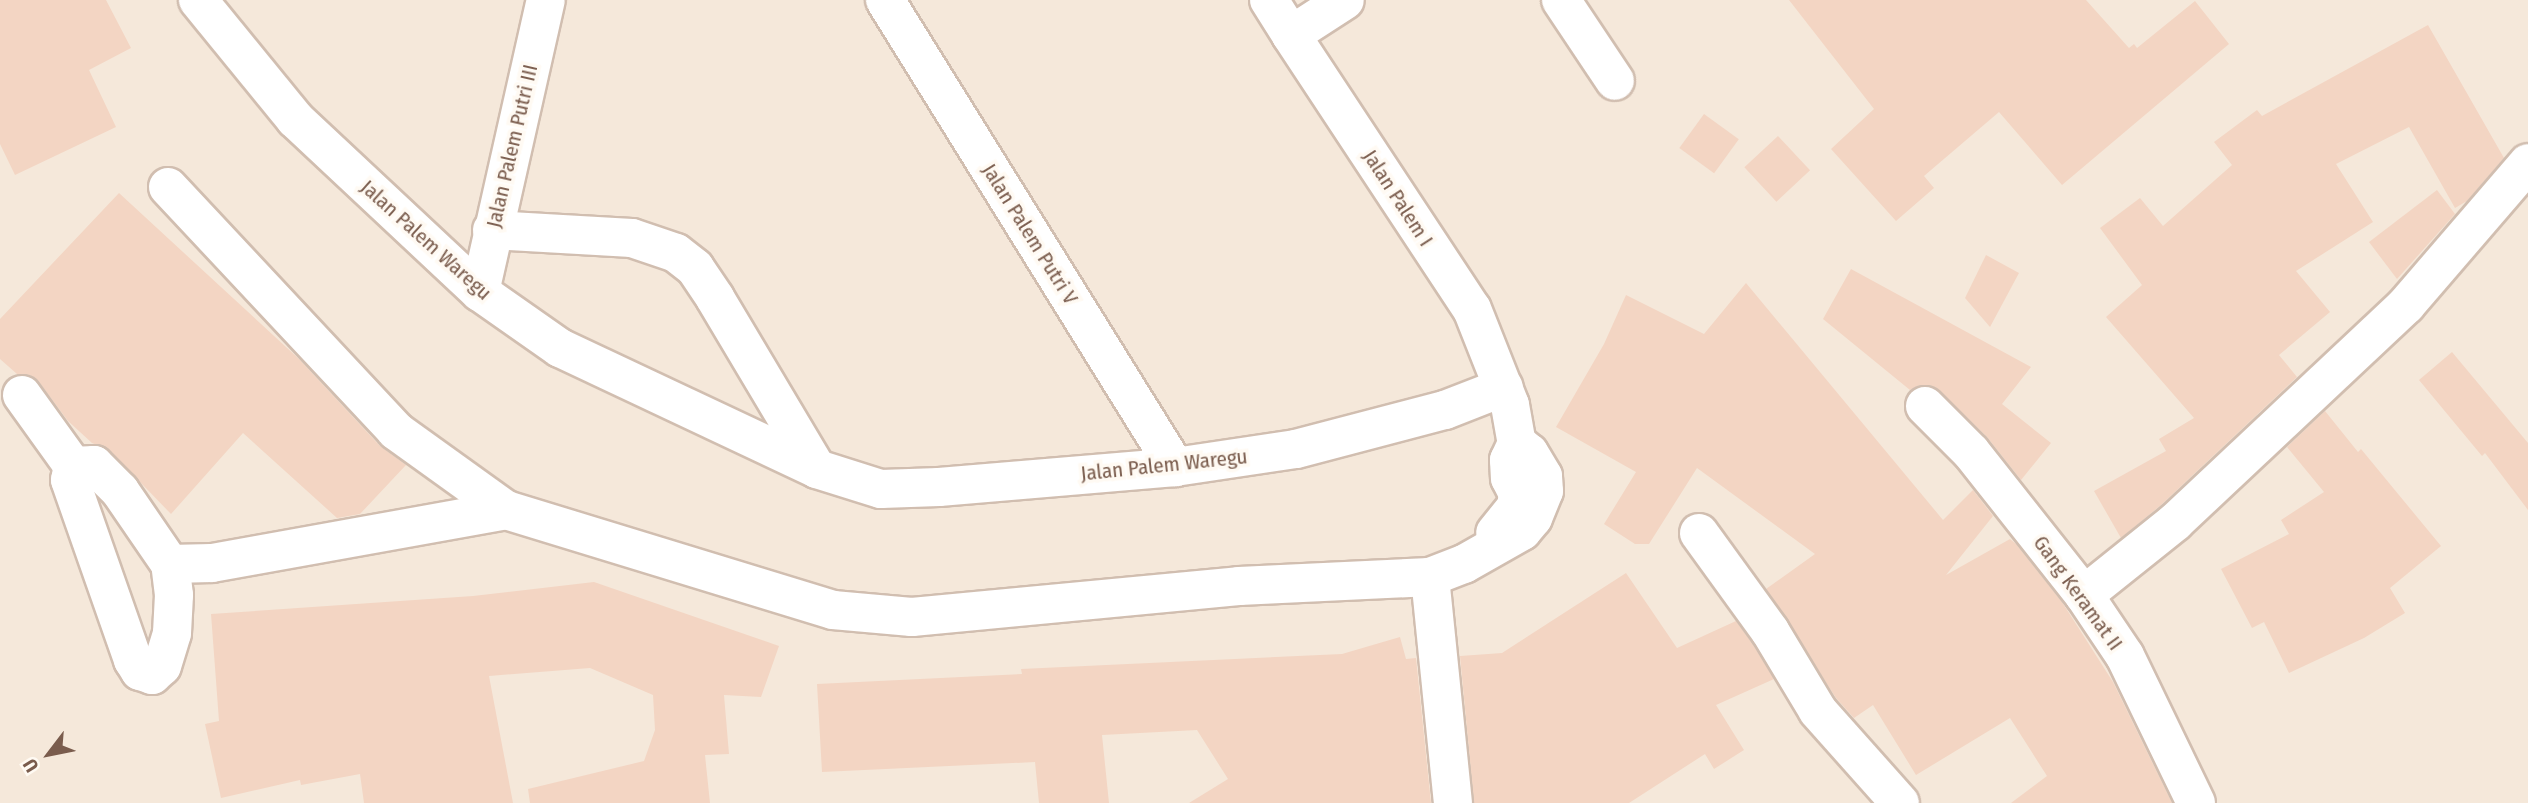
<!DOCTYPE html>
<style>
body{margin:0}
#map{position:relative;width:2528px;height:803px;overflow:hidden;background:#fdf6ec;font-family:"Fira Sans Condensed",sans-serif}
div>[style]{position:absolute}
.residential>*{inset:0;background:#f5e8da;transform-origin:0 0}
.building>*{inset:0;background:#f3d5c3;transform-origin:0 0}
.roads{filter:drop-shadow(2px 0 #d1beb0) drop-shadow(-2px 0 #d1beb0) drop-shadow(0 2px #d1beb0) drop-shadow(0 -2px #d1beb0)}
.minor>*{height:38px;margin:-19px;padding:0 19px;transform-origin:19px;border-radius:19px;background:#fff}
.tertiary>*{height:38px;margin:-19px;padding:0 19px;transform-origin:19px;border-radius:19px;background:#fff}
span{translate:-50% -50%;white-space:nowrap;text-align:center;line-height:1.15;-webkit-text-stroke:7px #fffaf3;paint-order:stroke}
.street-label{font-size:21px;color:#7a5c4d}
.north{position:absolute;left:14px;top:719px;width:70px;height:70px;-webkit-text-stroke:5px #fffaf3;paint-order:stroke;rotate:238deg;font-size:19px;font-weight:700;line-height:28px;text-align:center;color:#7a5c4d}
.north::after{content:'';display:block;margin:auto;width:24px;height:32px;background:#7a5c4d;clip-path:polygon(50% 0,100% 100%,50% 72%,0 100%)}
</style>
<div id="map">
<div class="residential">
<div style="left:0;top:0;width:2528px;height:803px"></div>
</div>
<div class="building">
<div style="clip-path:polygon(0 0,106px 0,131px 48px,89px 70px,116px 127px,15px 175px,0 144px)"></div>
<div style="clip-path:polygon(1789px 0,2086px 0,2129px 48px,2134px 44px,2137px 48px,2195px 1px,2229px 44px,2062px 185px,1999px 112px,1924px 176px,1934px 188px,1896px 221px,1831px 149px,1874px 109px)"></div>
<div style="clip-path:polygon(2428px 25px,2504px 158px,2467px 201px,2455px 208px,2409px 127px,2336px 164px,2373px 222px,2296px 271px,2330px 312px,2279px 355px,2297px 377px,2161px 505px,2121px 538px,2094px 491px,2166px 451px,2159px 439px,2194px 418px,2106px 317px,2142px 285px,2100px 228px,2140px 198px,2163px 226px,2232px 165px,2214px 142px,2257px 110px,2262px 116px)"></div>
<div style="left:1704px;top:114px;width:43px;height:42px;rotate:36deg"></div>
<div style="left:1778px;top:136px;width:47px;height:46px;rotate:47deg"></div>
<div style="clip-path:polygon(2437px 190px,2455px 214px,2397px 279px,2369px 242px)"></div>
<div style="clip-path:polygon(119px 193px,299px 359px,380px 446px,406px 465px,360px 514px,337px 518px,243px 433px,171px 514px,109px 450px,92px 443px,68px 421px,39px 382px,30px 375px,17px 374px,0 359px,0 319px)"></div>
<div style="clip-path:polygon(1986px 255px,2019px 273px,1990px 327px,1965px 298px)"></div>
<div style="clip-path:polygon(1851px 269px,2031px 367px,2002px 404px,2051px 443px,2021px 480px,1987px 437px,1940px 391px,1930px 385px,1920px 385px,1910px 390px,1823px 319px)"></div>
<div style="clip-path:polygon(1746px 283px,1943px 520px,1973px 490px,1993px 516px,1946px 575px,2010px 539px,2016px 544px,2062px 602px,2113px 682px,2172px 803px,2011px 803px,2047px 776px,2010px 718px,1916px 775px,1873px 705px,1854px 718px,1836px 698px,1766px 589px,1815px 554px,1697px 468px,1649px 544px,1635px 544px,1604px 524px,1636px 472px,1556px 427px,1604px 344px,1626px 295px,1704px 334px)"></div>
<div style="clip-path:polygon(2452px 352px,2528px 443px,2528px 510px,2485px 453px,2482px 456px,2419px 380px)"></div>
<div style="clip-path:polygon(2325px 411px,2358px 452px,2361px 449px,2441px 546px,2390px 588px,2405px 613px,2364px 638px,2289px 673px,2264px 622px,2252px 628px,2221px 569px,2289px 534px,2281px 520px,2324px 492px,2287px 447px)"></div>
<div style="clip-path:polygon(1626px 573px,1677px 648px,1736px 621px,1752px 643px,1774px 679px,1716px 705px,1744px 750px,1714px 769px,1705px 754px,1629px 803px,1474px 803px,1460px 656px,1502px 653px)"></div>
<div style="clip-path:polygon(594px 582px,779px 646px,761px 697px,724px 695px,729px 754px,705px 755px,710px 803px,530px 803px,528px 789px,644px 761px,655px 730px,653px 695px,590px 668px,489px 676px,513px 803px,364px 803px,360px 774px,301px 785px,300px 780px,221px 798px,205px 724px,219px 721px,211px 614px,473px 596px)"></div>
<div style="clip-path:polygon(1400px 637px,1406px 659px,1416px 658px,1431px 803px,1189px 803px,1228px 779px,1197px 730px,1102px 735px,1109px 803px,1039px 803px,1035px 762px,822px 772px,817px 684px,1022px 674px,1021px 669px,1342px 654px)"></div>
</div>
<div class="roads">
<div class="minor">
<div style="left:198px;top:0;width:154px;rotate:50.8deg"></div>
<div style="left:295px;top:119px;width:253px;rotate:43.1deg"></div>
<div style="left:480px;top:292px;width:98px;rotate:35deg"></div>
<div style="left:560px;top:348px;width:284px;rotate:25.2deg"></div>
<div style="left:817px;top:469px;width:67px;rotate:17.4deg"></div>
<div style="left:881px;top:489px;width:58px;rotate:-2deg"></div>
<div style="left:939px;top:487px;width:237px;rotate:-4.8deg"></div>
<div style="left:1175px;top:467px;width:122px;rotate:-8.5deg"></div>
<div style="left:1296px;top:449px;width:154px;rotate:-14.7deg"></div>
<div style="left:1445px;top:410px;width:63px;rotate:-21.3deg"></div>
<div style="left:885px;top:0;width:550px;rotate:58.16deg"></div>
<div style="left:1561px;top:0;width:97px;rotate:56.3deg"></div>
<div style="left:1291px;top:35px;width:328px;rotate:56.6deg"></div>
<div style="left:1472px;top:309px;width:103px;rotate:68.4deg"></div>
<div style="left:1510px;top:405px;width:39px;rotate:80deg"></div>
<div style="left:1517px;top:443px;width:19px;rotate:115deg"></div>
<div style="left:1509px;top:460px;width:18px;rotate:87deg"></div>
<div style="left:1510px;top:478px;width:18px;rotate:63deg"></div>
<div style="left:1518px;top:494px;width:13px;rotate:99deg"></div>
<div style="left:1516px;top:507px;width:33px;rotate:129deg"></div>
<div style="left:168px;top:187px;width:334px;rotate:46.9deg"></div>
<div style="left:396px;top:431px;width:135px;rotate:35.7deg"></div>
<div style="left:506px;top:510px;width:342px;rotate:17deg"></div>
<div style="left:833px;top:610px;width:79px;rotate:5.1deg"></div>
<div style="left:912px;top:617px;width:328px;rotate:-5.4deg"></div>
<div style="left:1239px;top:586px;width:191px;rotate:-2.7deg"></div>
<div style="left:1430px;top:577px;width:36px;rotate:-21deg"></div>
<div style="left:1464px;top:564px;width:67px;rotate:-29.6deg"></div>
<div style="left:1522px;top:531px;width:17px;rotate:-50deg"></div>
<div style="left:1533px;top:518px;width:29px;rotate:-68deg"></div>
<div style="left:1544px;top:491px;width:15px;rotate:-94deg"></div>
<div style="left:1543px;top:476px;width:27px;rotate:-121deg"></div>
<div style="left:1529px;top:453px;width:16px;rotate:-140deg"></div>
<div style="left:492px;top:230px;width:140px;rotate:3.3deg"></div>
<div style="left:632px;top:238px;width:46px;rotate:18.8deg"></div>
<div style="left:676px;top:253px;width:24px;rotate:38deg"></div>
<div style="left:695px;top:268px;width:36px;rotate:56deg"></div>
<div style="left:715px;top:298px;width:199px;rotate:59.2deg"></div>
<div style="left:480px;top:292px;width:299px;rotate:-77.3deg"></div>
<div style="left:22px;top:395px;width:87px;rotate:54.3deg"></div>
<div style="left:73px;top:466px;width:21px;rotate:-3deg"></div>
<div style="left:94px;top:465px;width:37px;rotate:45deg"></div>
<div style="left:120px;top:491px;width:88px;rotate:55.6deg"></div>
<div style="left:1925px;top:406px;width:65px;rotate:45deg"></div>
<div style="left:1971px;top:452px;width:182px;rotate:51.7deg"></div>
<div style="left:2084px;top:595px;width:73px;rotate:56.1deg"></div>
<div style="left:2125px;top:656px;width:163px;rotate:64.2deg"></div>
<div style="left:73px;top:466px;width:14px;rotate:102deg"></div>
<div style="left:70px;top:480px;width:191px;rotate:70.7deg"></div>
<div style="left:133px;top:660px;width:13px;rotate:58deg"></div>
<div style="left:140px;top:671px;width:13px;rotate:18deg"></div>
<div style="left:152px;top:675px;width:13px;rotate:-42deg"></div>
<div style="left:162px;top:666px;width:34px;rotate:-73deg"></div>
<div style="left:172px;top:633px;width:38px;rotate:-87deg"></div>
<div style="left:174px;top:595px;width:31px;rotate:-97deg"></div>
<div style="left:170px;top:564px;width:42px;rotate:-1.4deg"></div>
<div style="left:212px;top:563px;width:299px;rotate:-10.2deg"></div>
<div style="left:1699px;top:533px;width:121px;rotate:54.1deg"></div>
<div style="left:1770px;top:631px;width:93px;rotate:59deg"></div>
<div style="left:1818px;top:711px;width:123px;rotate:48.3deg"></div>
<div style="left:1430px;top:577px;width:227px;rotate:84.2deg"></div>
<div style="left:2084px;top:595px;width:117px;rotate:-38.7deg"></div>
<div style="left:2175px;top:522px;width:317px;rotate:-43.2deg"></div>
<div style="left:2406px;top:305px;width:187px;rotate:-49.3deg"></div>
</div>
<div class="tertiary">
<div style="left:1269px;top:0;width:41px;rotate:57.8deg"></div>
<div style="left:1291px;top:35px;width:64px;rotate:-32.9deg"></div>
</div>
</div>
<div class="street-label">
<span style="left:512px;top:146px;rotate:-77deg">Jalan Palem Putri III</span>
<span style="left:1398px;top:198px;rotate:57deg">Jalan Palem I</span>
<span style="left:1030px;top:234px;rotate:58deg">Jalan Palem Putri V</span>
<span style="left:426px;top:240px;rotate:42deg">Jalan Palem Waregu</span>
<span style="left:1164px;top:465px;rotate:-6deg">Jalan Palem Waregu</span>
<span style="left:2078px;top:593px;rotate:54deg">Gang Keramat II</span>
</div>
<div class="north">U</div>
</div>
